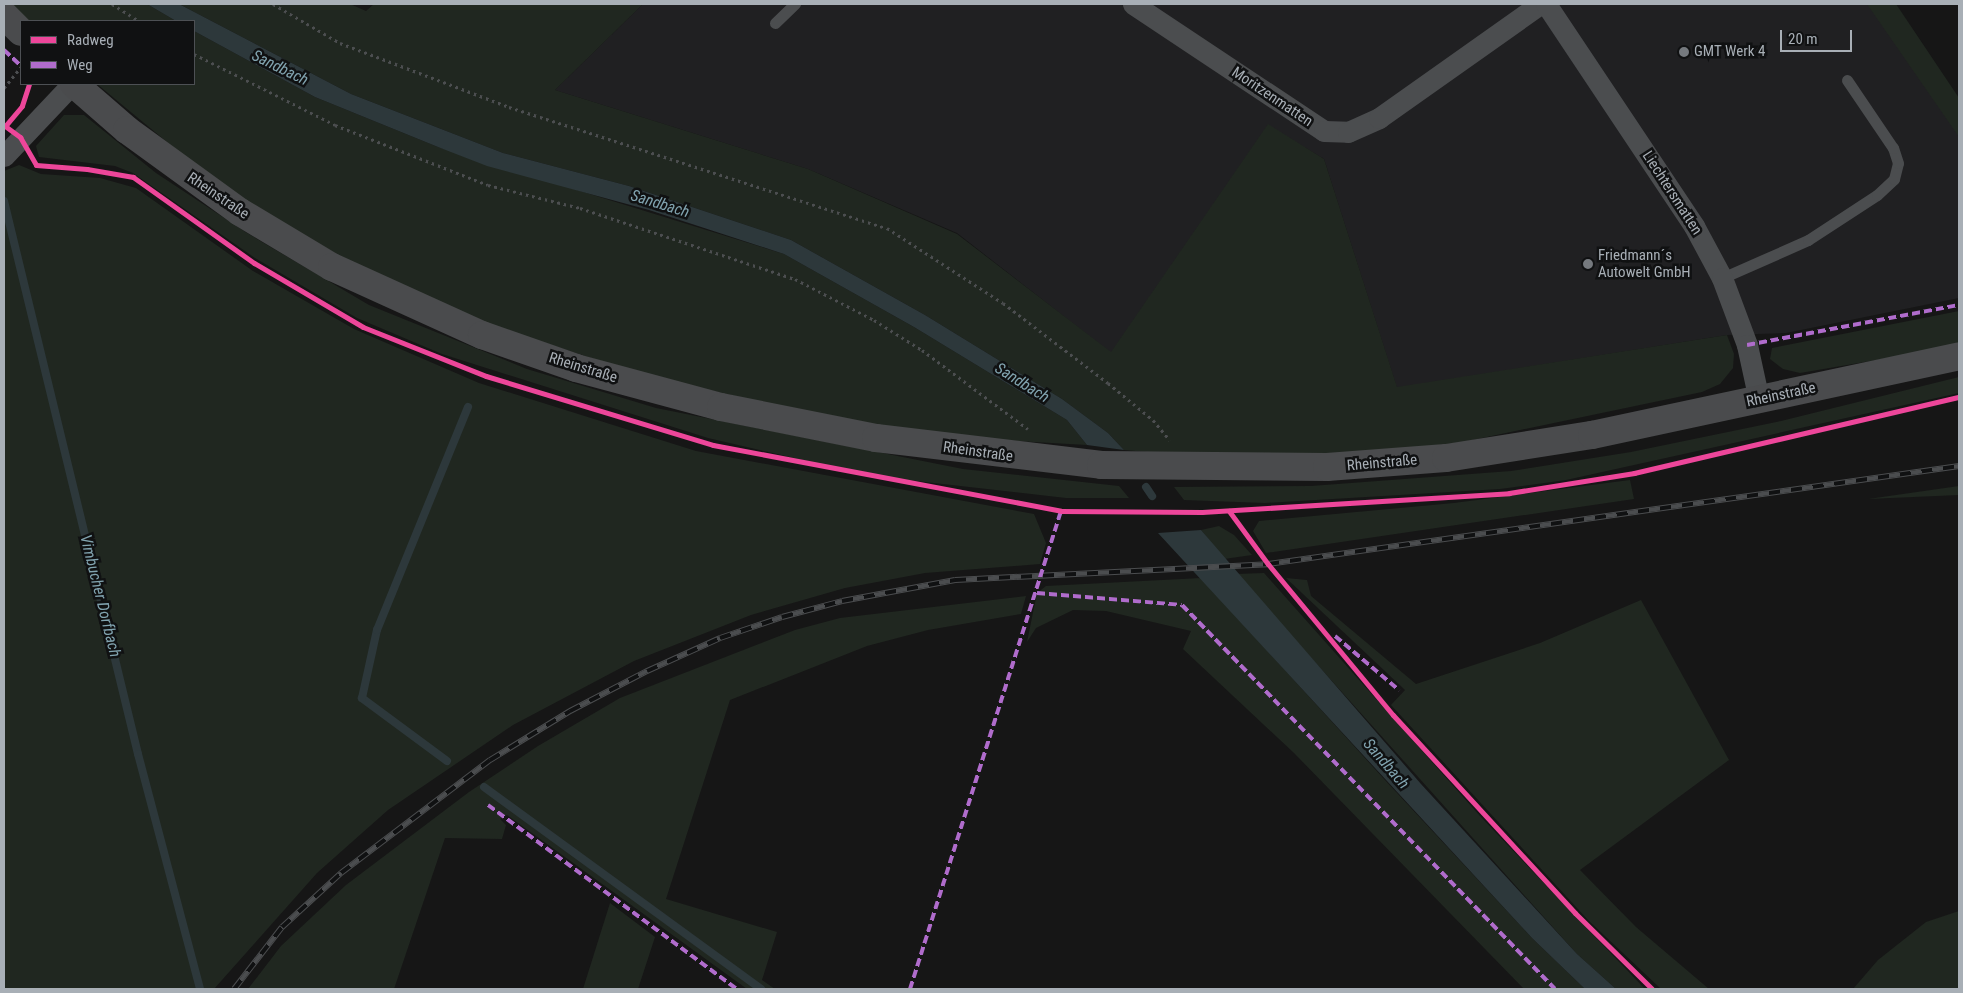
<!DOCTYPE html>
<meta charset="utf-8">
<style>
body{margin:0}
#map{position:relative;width:1963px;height:993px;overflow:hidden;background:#161616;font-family:"Roboto Condensed",sans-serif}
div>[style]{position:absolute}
.built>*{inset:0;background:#202022}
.green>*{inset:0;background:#202720}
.water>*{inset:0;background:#2d383b}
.stream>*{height:8px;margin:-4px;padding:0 4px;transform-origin:4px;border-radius:4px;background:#2d383b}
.path>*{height:3px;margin-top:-1.5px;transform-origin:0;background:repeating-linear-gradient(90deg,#4c4e50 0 2.5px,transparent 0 6.5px)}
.lane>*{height:11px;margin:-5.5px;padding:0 5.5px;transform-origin:5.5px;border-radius:5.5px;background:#4b4d4f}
.street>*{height:21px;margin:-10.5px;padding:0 10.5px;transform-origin:10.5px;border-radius:10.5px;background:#4b4d4f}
.secondary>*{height:28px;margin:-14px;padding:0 14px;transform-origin:14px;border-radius:14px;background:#4a4b4d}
.rail>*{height:5.5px;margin-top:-2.75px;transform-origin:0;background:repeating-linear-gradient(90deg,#101112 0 11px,#4b4d4f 0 22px);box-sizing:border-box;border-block:1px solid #4b4d4f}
.quiet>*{height:4px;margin-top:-2px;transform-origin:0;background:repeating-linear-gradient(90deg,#b06ccc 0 8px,transparent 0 12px)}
.cycleway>*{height:5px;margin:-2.5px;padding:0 2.5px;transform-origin:2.5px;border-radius:2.5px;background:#ed469a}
.dots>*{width:14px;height:14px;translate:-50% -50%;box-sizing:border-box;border:2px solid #101112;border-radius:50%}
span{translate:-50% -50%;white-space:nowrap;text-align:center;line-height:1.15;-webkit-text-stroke:5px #101112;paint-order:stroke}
.poi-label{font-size:15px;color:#a8afb6}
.left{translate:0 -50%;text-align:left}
.street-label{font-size:15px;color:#a8afb6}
.water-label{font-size:16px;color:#81a3af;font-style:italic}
.frame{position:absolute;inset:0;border:5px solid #a8afb6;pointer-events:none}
.legend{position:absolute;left:20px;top:20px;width:175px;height:65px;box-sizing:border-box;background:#101112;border:1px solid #4d5054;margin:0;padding:6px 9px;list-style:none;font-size:15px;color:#a8afb6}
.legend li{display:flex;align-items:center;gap:10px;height:25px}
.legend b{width:25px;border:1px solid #4d5054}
.scale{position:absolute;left:1780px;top:30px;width:72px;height:22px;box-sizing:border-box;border:2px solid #a8afb6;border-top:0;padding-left:6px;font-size:15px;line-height:18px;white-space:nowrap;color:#a8afb6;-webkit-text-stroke:4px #101112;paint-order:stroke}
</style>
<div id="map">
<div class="built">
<div style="clip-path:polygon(643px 4px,1868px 4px,1959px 136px,1959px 298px,1786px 333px,1727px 335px,1397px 388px,1324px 159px,1268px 125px,1111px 353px,957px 233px,808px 169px,555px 90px)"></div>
</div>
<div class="green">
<div style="clip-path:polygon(9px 4px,147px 4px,176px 21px,27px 21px)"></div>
<div style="clip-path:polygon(179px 4px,350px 4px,366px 11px,374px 4px,643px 4px,555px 90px,808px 169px,957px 234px,1111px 352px,1268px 124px,1324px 159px,1397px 387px,1727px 335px,1734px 354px,1733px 368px,1720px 384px,1702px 392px,1463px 442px,1382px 452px,1300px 455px,1193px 456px,1124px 450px,1108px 433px,1062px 399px,925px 315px,791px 240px,629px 186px,503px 153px,351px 94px)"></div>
<div style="clip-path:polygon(1867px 4px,1896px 4px,1959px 98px,1959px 137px)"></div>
<div style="clip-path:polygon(194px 31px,315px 97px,438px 147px,784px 254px,914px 327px,1067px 420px,1087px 445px,947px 437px,808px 413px,640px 374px,472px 319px,398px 288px,276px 220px,202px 171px,97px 84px,194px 84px)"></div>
<div style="clip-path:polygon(64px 115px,84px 115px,156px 173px,247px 233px,369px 305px,527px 369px,656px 408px,963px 469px,1119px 486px,1129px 498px,1066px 498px,872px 476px,708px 438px,442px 354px,357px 318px,255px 258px,133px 173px,115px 166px,39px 157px,36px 146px)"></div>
<div style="clip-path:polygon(19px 165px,41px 174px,100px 178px,136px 188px,253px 271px,354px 329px,479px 383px,696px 451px,1034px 514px,1046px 543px,1040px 564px,925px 573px,845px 588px,751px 615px,634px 661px,513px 725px,388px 810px,317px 873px,214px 989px,4px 989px,4px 171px)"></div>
<div style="clip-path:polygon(1959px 311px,1959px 346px,1800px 373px,1783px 369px,1770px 359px,1772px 348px)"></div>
<div style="clip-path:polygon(1959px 377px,1959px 393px,1566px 480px,1500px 489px,1265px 503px,1184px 500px,1174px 487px,1311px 486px,1511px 471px,1631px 452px,1781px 421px)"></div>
<div style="clip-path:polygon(1630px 480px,1634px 499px,1266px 553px,1253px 531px,1259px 521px,1454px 503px)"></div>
<div style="clip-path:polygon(1959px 486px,1959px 495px,1868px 499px)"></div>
<div style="clip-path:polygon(1219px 526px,1234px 535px,1252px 555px,1224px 559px,1201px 530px)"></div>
<div style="clip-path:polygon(1264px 573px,1480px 816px,1645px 989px,1616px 989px,1577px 954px,1236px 574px)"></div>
<div style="clip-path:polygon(1201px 578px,1384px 779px,1532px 938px,1585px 989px,1524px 989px,1294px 753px,1183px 649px,1191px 631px,1106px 611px,1073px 610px,1036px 628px,1027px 642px,1037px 593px,1046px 586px)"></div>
<div style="clip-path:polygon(1286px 578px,1307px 580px,1311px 596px,1416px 684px,1540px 643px,1641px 600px,1729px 760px,1580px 870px,1636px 927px,1709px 989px,1661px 989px,1588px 920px,1391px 705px,1405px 690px)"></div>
<div style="clip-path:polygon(1026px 596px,1021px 614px,928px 630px,867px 646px,730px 700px,666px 899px,777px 932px,762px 980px,775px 989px,747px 989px,507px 815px,500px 819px,506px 825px,502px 839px,445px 838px,394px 989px,248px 989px,281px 946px,346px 885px,469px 792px,538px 746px,620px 698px,795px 630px,840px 618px)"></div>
<div style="clip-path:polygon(610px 903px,655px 937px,638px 989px,583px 989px)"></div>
<div style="clip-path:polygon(1959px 911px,1959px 989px,1853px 989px,1878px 960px,1926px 922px)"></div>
</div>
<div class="water">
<div style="clip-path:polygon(147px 4px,179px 4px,351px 94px,503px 153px,629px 186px,791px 240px,925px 315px,1062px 399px,1108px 433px,1124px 450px,1087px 445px,1067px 420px,914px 327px,784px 254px,649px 210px,487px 166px,438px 147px,315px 97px,194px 31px,194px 21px,176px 21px)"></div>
<div style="clip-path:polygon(1201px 530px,1421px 784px,1577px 954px,1616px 989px,1585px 989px,1532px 938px,1158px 533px)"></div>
</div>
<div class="stream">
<div style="left:4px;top:201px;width:569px;rotate:76.38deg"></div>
<div style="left:138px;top:754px;width:243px;rotate:75.2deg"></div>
<div style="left:1146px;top:487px;width:11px;rotate:56deg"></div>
<div style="left:447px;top:761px;width:106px;rotate:-143.5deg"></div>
<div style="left:362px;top:698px;width:70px;rotate:-77.6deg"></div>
<div style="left:377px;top:630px;width:241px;rotate:-67.8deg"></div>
<div style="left:484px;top:787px;width:343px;rotate:36.1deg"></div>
</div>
<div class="path">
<div style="left:112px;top:4px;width:32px;rotate:32deg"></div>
<div style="left:273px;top:4px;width:78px;rotate:30.2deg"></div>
<div style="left:340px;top:43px;width:181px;rotate:20.7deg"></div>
<div style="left:509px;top:107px;width:397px;rotate:17.8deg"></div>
<div style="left:887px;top:228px;width:138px;rotate:32.9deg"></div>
<div style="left:1003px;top:303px;width:132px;rotate:37.3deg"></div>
<div style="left:1108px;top:383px;width:58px;rotate:39.4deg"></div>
<div style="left:1153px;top:420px;width:26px;rotate:50deg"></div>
<div style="left:194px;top:54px;width:158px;rotate:26.7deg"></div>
<div style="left:335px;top:125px;width:164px;rotate:21.4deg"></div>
<div style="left:488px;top:185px;width:95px;rotate:14deg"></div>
<div style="left:580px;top:208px;width:226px;rotate:18.3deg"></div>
<div style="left:795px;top:279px;width:89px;rotate:27.4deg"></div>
<div style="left:874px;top:320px;width:57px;rotate:32deg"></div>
<div style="left:922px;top:350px;width:132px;rotate:36.7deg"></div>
<div style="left:4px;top:88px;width:27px;rotate:-51deg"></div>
</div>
<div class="lane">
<div style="left:775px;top:23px;width:28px;rotate:-44deg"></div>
<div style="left:1722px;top:278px;width:94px;rotate:-23.8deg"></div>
<div style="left:1808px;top:240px;width:82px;rotate:-33.1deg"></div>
<div style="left:1877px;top:195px;width:23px;rotate:-43deg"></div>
<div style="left:1894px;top:179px;width:16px;rotate:-76deg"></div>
<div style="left:1898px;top:163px;width:16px;rotate:-108deg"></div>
<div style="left:1893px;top:148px;width:82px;rotate:-124.1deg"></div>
</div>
<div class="street">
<div style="left:1133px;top:4px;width:229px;rotate:33.6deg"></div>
<div style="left:1324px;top:131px;width:24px;rotate:2deg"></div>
<div style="left:1348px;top:132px;width:34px;rotate:-24deg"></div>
<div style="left:1379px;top:118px;width:197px;rotate:-35.3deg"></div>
<div style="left:1546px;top:4px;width:267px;rotate:56.3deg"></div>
<div style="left:1694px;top:226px;width:59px;rotate:61.7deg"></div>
<div style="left:1722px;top:278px;width:72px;rotate:69.5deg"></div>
<div style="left:1747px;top:345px;width:56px;rotate:77.7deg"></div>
<div style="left:4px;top:156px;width:99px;rotate:-46.6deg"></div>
</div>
<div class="secondary">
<div style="left:4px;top:15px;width:24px;rotate:45deg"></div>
<div style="left:74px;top:84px;width:70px;rotate:41deg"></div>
<div style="left:127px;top:130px;width:140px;rotate:36deg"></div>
<div style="left:240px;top:212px;width:107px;rotate:30.9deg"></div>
<div style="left:332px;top:267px;width:165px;rotate:24.4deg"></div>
<div style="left:482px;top:335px;width:100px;rotate:19.3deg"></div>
<div style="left:576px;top:368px;width:150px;rotate:15.1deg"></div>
<div style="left:721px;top:407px;width:158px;rotate:11.3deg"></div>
<div style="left:876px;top:438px;width:227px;rotate:6.8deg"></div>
<div style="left:1101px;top:465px;width:226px;rotate:0.5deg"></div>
<div style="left:1327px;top:467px;width:119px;rotate:-4.3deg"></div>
<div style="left:1446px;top:458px;width:148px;rotate:-9deg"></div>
<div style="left:1592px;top:435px;width:375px;rotate:-12.1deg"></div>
</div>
<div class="rail">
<div style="left:234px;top:989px;width:78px;rotate:-52.3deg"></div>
<div style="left:282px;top:927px;width:80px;rotate:-42.5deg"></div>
<div style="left:341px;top:873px;width:187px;rotate:-37.2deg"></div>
<div style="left:490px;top:760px;width:94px;rotate:-31.5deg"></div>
<div style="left:570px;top:711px;width:87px;rotate:-27.5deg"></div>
<div style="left:647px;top:671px;width:80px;rotate:-24.3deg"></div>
<div style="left:720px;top:638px;width:65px;rotate:-18.7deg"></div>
<div style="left:782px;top:617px;width:62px;rotate:-14.9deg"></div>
<div style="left:842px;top:601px;width:115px;rotate:-10.5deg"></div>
<div style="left:955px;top:580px;width:313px;rotate:-2.9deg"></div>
<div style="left:1268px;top:564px;width:698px;rotate:-8.07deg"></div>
</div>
<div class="quiet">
<div style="left:4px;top:50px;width:23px;rotate:43deg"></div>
<div style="left:1747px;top:345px;width:216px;rotate:-10.7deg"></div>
<div style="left:1037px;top:593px;width:145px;rotate:4.7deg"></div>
<div style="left:1182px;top:605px;width:535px;rotate:45.83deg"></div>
<div style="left:1335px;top:636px;width:84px;rotate:40.2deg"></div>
<div style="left:488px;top:805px;width:310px;rotate:36.5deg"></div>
<div style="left:910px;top:989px;width:501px;rotate:-72.47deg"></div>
</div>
<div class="cycleway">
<div style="left:29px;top:84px;width:23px;rotate:108deg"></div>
<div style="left:22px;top:106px;width:26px;rotate:130deg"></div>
<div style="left:5px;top:126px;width:19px;rotate:36deg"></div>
<div style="left:20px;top:137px;width:32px;rotate:60deg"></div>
<div style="left:36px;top:165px;width:51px;rotate:4.5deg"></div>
<div style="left:87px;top:169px;width:47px;rotate:9.9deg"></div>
<div style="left:133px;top:177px;width:148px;rotate:35.4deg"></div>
<div style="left:254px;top:263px;width:126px;rotate:30.4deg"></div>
<div style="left:363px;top:327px;width:132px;rotate:21.7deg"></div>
<div style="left:486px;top:376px;width:237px;rotate:16.9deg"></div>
<div style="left:713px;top:445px;width:354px;rotate:10.7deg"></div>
<div style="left:1061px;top:511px;width:141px;rotate:0.4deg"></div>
<div style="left:1202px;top:512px;width:308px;rotate:-3.5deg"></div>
<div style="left:1509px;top:493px;width:127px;rotate:-9.1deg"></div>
<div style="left:1634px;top:473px;width:334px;rotate:-13.2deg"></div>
<div style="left:1229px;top:511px;width:66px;rotate:53.7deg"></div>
<div style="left:1268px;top:564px;width:196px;rotate:50.4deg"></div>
<div style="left:1393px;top:715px;width:269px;rotate:47.4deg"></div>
<div style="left:1575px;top:913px;width:108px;rotate:44.6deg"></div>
</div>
<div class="dots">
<div style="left:1684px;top:52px;background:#75797e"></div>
<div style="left:1588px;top:264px;background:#75797e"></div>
</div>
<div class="poi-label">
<span class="left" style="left:1694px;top:52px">GMT Werk 4</span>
<span class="left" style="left:1598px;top:264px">Friedmann´s<br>Autowelt GmbH</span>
</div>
<div class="street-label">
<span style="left:1272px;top:97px;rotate:34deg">Moritzenmatten</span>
<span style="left:1672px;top:193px;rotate:57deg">Liechtersmatten</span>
<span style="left:218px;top:196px;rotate:34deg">Rheinstraße</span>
<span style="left:583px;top:368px;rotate:17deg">Rheinstraße</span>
<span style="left:1781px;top:395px;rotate:-12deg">Rheinstraße</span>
<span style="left:978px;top:452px;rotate:8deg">Rheinstraße</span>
<span style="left:1382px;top:463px;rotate:-5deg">Rheinstraße</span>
</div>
<div class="water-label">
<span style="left:280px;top:68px;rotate:26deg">Sandbach</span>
<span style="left:660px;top:204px;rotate:17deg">Sandbach</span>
<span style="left:1022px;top:383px;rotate:32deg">Sandbach</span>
<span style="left:100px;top:596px;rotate:76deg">Vimbucher Dorfbach</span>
<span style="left:1386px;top:764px;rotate:49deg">Sandbach</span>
</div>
<div class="frame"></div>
<ul class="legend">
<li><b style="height:6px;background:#ed469a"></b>Radweg</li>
<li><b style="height:6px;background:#b06ccc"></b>Weg</li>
</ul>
<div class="scale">20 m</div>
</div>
